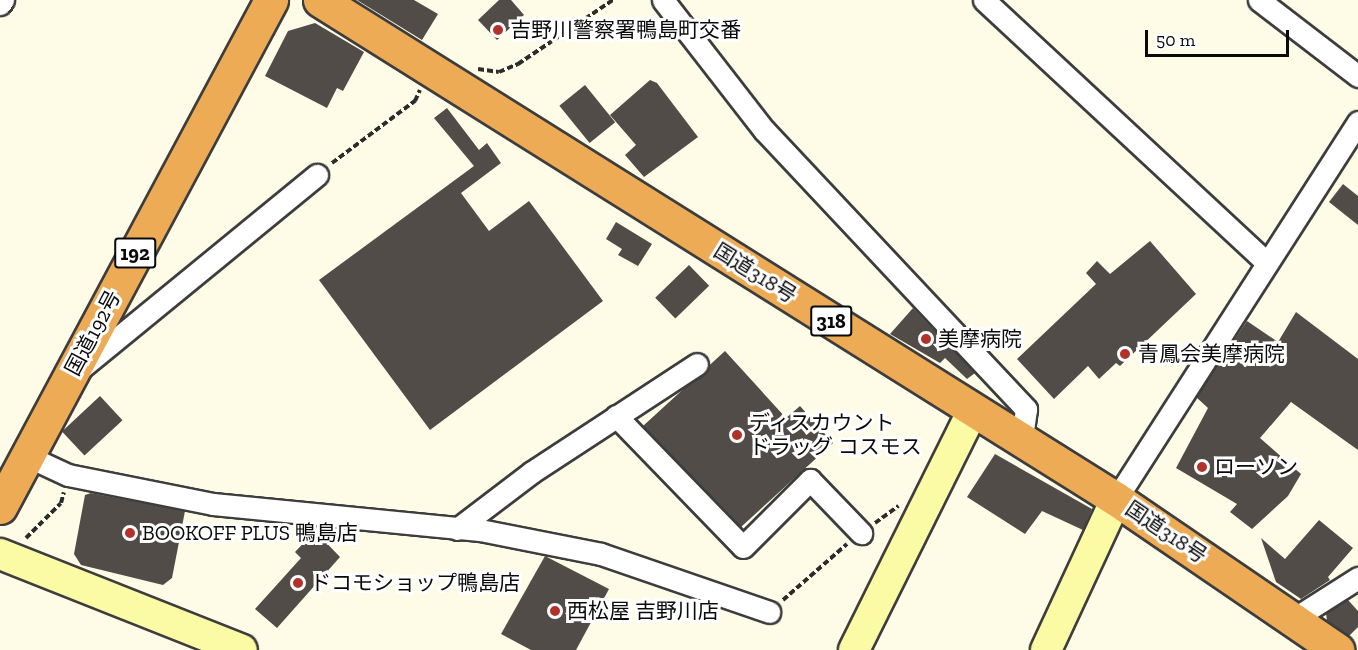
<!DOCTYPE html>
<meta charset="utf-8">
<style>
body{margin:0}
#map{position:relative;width:1358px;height:650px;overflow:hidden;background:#fefce7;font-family:"Zilla Slab","Noto Sans JP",serif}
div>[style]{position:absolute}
.building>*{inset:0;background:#514c47;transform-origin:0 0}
.path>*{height:4px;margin-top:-2px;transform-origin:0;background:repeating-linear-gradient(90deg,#2c2c2c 0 6px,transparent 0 9px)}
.roads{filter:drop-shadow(2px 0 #3d3d3d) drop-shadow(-2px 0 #3d3d3d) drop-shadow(0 2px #3d3d3d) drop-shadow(0 -2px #3d3d3d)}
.street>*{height:21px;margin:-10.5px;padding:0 10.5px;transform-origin:10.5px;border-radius:10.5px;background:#fff}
.secondary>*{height:30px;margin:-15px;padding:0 15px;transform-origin:15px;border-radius:15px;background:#fbfaa5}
.highway>*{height:33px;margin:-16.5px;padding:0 16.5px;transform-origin:16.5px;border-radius:16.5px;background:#edab56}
.dots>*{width:16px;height:16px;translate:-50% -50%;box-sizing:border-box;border:3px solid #fff;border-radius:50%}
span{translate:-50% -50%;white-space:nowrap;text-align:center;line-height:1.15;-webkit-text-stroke:6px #fff;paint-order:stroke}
.shield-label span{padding:2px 4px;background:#fff;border:2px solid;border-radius:4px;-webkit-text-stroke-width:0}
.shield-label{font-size:20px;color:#0a0a0a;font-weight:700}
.poi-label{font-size:21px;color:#0a0a0a}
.left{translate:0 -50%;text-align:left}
.street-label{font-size:21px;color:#0a0a0a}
.scale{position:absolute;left:1145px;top:30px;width:144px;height:27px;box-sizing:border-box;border:3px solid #0a0a0a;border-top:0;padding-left:8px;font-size:18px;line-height:21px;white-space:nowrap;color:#0a0a0a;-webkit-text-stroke:4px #fff;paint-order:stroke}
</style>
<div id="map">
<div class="building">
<div style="clip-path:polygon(357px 0,414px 0,438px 14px,422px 40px)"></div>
<div style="clip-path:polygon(499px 0,511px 0,524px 15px,497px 40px,478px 20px)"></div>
<div style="clip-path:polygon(315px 23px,364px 52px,343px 91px,337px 88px,327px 108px,265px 76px,288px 31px)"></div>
<div style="clip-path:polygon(650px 80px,657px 83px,698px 137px,644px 177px,625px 155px,636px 145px,610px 115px)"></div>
<div style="left:585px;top:85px;width:48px;height:33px;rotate:51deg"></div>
<div style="clip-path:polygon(447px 108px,479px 150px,487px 143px,501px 163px,461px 193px,489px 231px,529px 201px,603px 301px,430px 430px,319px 280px,474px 166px,434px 118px)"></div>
<div style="clip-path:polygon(1343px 184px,1358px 196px,1358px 225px,1329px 202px)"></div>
<div style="clip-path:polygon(616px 222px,652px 244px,638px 266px,618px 255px,622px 249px,606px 239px)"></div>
<div style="clip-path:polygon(1150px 241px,1196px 294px,1120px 366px,1116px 363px,1099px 379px,1088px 366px,1054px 399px,1017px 359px,1096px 284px,1086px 273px,1097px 261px,1110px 274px)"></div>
<div style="left:689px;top:265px;width:29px;height:47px;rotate:46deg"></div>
<div style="clip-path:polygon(913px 308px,975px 373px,967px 379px,945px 358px,940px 363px,890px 334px)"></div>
<div style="clip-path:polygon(1296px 312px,1358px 359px,1358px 450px,1291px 402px,1260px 438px,1301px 474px,1288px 496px,1252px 529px,1230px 512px,1237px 504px,1176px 468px,1208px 408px,1196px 397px,1247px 321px,1278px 342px)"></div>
<div style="clip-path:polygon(725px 351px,786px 418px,800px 406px,833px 443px,741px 527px,643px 426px)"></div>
<div style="left:100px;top:396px;width:33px;height:52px;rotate:47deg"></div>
<div style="clip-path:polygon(995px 454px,1092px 509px,1083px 530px,1042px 511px,1025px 534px,967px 497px)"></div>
<div style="clip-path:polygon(91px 493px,185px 511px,172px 578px,163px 585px,81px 565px,74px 554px,85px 495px)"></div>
<div style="clip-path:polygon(1319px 520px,1353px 548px,1328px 577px,1330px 580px,1301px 599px,1276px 582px,1261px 538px,1285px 559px)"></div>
<div style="clip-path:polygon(315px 531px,340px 557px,277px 628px,255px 609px,301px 558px,295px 552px)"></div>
<div style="clip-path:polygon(545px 556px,609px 589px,576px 650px,531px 650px,501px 634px)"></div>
<div style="clip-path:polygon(1348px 600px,1358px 611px,1358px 627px,1349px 636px,1327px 621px,1326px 613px)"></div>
</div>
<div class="path">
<div style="left:478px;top:69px;width:21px;rotate:8deg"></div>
<div style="left:499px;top:72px;width:21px;rotate:-23deg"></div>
<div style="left:518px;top:64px;width:115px;rotate:-34deg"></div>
<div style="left:332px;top:163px;width:104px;rotate:-36.8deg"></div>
<div style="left:415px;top:101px;width:12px;rotate:-66deg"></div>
<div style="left:875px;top:523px;width:29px;rotate:-36deg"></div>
<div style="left:26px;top:538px;width:49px;rotate:-45deg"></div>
<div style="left:61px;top:503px;width:11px;rotate:-75deg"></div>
<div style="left:783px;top:600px;width:85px;rotate:-41.2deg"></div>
</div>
<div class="roads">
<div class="street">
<div style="left:663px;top:0;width:165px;rotate:52.2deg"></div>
<div style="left:764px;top:130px;width:383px;rotate:46.8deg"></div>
<div style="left:1026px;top:409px;width:30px;rotate:98deg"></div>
<div style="left:984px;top:0;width:386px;rotate:42.9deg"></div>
<div style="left:1259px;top:0;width:125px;rotate:37.5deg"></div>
<div style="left:0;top:4px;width:5px;rotate:-53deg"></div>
<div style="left:81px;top:368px;width:305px;rotate:-39.3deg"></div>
<div style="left:616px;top:416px;width:182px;rotate:45.9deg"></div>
<div style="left:743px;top:547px;width:95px;rotate:-45deg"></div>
<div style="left:810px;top:480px;width:74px;rotate:46.1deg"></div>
<div style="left:27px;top:456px;width:45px;rotate:24.9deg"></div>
<div style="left:68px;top:475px;width:148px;rotate:11.3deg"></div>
<div style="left:213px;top:504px;width:268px;rotate:5.6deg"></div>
<div style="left:480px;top:530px;width:123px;rotate:11.2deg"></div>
<div style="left:601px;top:554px;width:178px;rotate:19deg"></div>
<div style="left:1116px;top:499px;width:448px;rotate:-57.3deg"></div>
<div style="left:457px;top:529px;width:94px;rotate:-37.2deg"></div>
<div style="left:532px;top:472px;width:197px;rotate:-33.2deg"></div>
<div style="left:1295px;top:618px;width:75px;rotate:-32.4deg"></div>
</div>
<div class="secondary">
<div style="left:0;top:554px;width:260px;rotate:21.6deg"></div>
<div style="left:854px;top:650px;width:268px;rotate:-63.6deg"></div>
<div style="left:1046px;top:650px;width:166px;rotate:-65.1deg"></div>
</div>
<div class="highway">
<div style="left:320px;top:0;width:939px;rotate:32.08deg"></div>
<div style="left:1116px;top:499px;width:268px;rotate:34.3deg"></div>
<div style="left:0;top:507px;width:575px;rotate:-61.87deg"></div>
</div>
</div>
<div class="dots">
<div style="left:498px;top:30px;background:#b1322a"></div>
<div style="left:926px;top:339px;background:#b1322a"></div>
<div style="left:1125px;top:354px;background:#b1322a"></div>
<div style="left:737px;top:435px;background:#b1322a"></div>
<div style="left:1202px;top:467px;background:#b1322a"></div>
<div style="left:130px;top:533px;background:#b1322a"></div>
<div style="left:298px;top:583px;background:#b1322a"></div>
<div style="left:555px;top:611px;background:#b1322a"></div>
</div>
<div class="shield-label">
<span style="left:135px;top:253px">192</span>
<span style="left:831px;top:321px">318</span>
</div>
<div class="poi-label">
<span class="left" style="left:510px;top:30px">吉野川警察署鴨島町交番</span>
<span class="left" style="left:938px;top:339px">美摩病院</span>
<span class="left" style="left:1138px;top:354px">青鳳会美摩病院</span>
<span class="left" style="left:749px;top:435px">ディスカウント<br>ドラッグ コスモス</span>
<span class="left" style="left:1214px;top:467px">ローソン</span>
<span class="left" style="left:142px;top:533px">BOOKOFF PLUS 鴨島店</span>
<span class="left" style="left:310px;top:583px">ドコモショップ鴨島店</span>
<span class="left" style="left:567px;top:611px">西松屋 吉野川店</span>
</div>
<div class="street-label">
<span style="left:755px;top:273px;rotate:32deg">国道318号</span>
<span style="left:93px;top:333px;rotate:-62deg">国道192号</span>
<span style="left:1166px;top:532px;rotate:34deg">国道318号</span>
</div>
<div class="scale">50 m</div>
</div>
